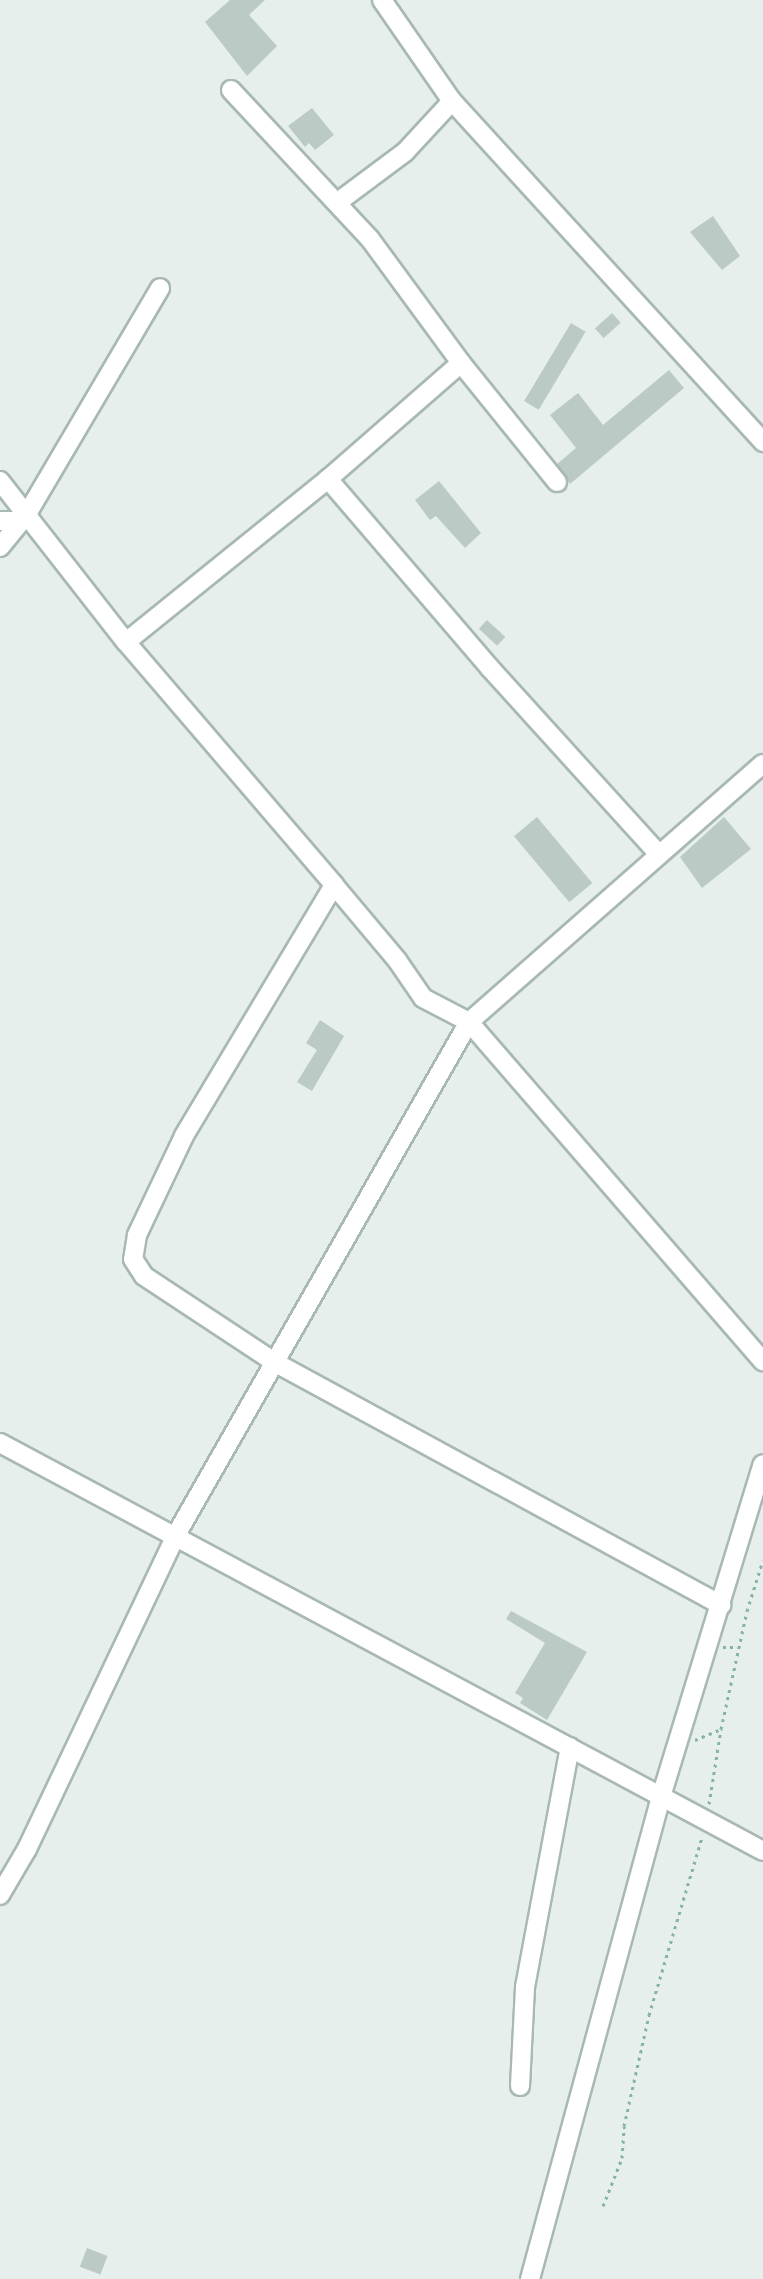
<!DOCTYPE html>
<style>
body{margin:0}
#map{position:relative;width:763px;height:2279px;overflow:hidden;background:#e6efeb;font-family:"Fira Sans",sans-serif}
div>[style]{position:absolute}
.building>*{inset:0;background:#bbcac4;transform-origin:0 0}
.path>*{height:3px;margin-top:-1.5px;transform-origin:0;background:repeating-linear-gradient(90deg,#86b3a5 0 3px,transparent 0 7.5px)}
.roads{filter:drop-shadow(2px 0 #a8b8b2) drop-shadow(-2px 0 #a8b8b2) drop-shadow(0 2px #a8b8b2) drop-shadow(0 -2px #a8b8b2)}
.minor>*{height:18px;margin:-9px;padding:0 9px;transform-origin:9px;border-radius:9px;background:#fff}
span{translate:-50% -50%;white-space:nowrap;text-align:center;line-height:1.15;-webkit-text-stroke:4.5px #f7fbf9;paint-order:stroke}
</style>
<div id="map">
<div class="building">
<div style="clip-path:polygon(230px 0,265px 0,249px 15px,277px 46px,247px 76px,205px 22px)"></div>
<div style="clip-path:polygon(312px 108px,334px 135px,315px 150px,309px 143px,305px 147px,288px 126px)"></div>
<div style="clip-path:polygon(713px 216px,740px 256px,722px 270px,690px 232px)"></div>
<div style="left:612px;top:313px;width:13px;height:23px;rotate:48deg"></div>
<div style="left:571px;top:323px;width:17px;height:91px;rotate:31deg"></div>
<div style="clip-path:polygon(669px 370px,684px 388px,570px 484px,557px 464px,576px 448px,550px 415px,578px 393px,603px 425px)"></div>
<div style="clip-path:polygon(439px 481px,481px 533px,465px 548px,436px 516px,430px 520px,415px 500px)"></div>
<div style="left:487px;top:620px;width:25px;height:12px;rotate:43deg"></div>
<div style="left:537px;top:817px;width:86px;height:30px;rotate:50deg"></div>
<div style="clip-path:polygon(724px 817px,751px 849px,702px 888px,680px 857px)"></div>
<div style="clip-path:polygon(320px 1020px,344px 1036px,312px 1091px,297px 1082px,317px 1050px,306px 1043px)"></div>
<div style="clip-path:polygon(511px 1611px,587px 1652px,547px 1720px,520px 1703px,523px 1698px,515px 1693px,545px 1643px,506px 1619px)"></div>
<div style="left:87px;top:2248px;width:22px;height:20px;rotate:21deg"></div>
</div>
<div class="path">
<div style="left:723px;top:1647px;width:16px"></div>
<div style="left:695px;top:1740px;width:28px;rotate:-23deg"></div>
<div style="left:709px;top:1804px;width:76px;rotate:-80.9deg"></div>
<div style="left:721px;top:1729px;width:121px;rotate:-77.6deg"></div>
<div style="left:747px;top:1611px;width:53px;rotate:-72.6deg"></div>
<div style="left:603px;top:2206px;width:52px;rotate:-68.4deg"></div>
<div style="left:622px;top:2158px;width:32px;rotate:-86deg"></div>
<div style="left:624px;top:2126px;width:114px;rotate:-77.3deg"></div>
<div style="left:649px;top:2015px;width:186px;rotate:-73.4deg"></div>
</div>
<div class="roads">
<div class="minor">
<div style="left:382px;top:0;width:123px;rotate:55.3deg"></div>
<div style="left:452px;top:101px;width:462px;rotate:47.6deg"></div>
<div style="left:231px;top:90px;width:204px;rotate:47deg"></div>
<div style="left:370px;top:239px;width:154px;rotate:53.7deg"></div>
<div style="left:461px;top:363px;width:153px;rotate:51.1deg"></div>
<div style="left:338px;top:202px;width:84px;rotate:-36.7deg"></div>
<div style="left:405px;top:152px;width:69px;rotate:-47.3deg"></div>
<div style="left:328px;top:479px;width:249px;rotate:49.4deg"></div>
<div style="left:490px;top:668px;width:250px;rotate:47.8deg"></div>
<div style="left:0;top:481px;width:204px;rotate:52deg"></div>
<div style="left:126px;top:642px;width:320px;rotate:49.4deg"></div>
<div style="left:334px;top:885px;width:98px;rotate:50deg"></div>
<div style="left:397px;top:960px;width:46px;rotate:55.6deg"></div>
<div style="left:423px;top:998px;width:52px;rotate:27.6deg"></div>
<div style="left:469px;top:1022px;width:449px;rotate:49.1deg"></div>
<div style="left:0;top:521px;width:22px"></div>
<div style="left:0;top:547px;width:43px;rotate:-50.7deg"></div>
<div style="left:27px;top:514px;width:262px;rotate:-59.5deg"></div>
<div style="left:126px;top:642px;width:260px;rotate:-38.9deg"></div>
<div style="left:328px;top:479px;width:176px;rotate:-41.1deg"></div>
<div style="left:334px;top:885px;width:292px;rotate:120.9deg"></div>
<div style="left:184px;top:1136px;width:110px;rotate:115.4deg"></div>
<div style="left:137px;top:1235px;width:24px;rotate:99deg"></div>
<div style="left:133px;top:1259px;width:20px;rotate:57deg"></div>
<div style="left:144px;top:1276px;width:158px;rotate:33.4deg"></div>
<div style="left:276px;top:1363px;width:507px;rotate:28.54deg"></div>
<div style="left:0;top:1443px;width:865px;rotate:28.13deg"></div>
<div style="left:0;top:1895px;width:53px;rotate:-59.6deg"></div>
<div style="left:27px;top:1849px;width:348px;rotate:-64.6deg"></div>
<div style="left:176px;top:1535px;width:591px;rotate:-60.27deg"></div>
<div style="left:469px;top:1022px;width:391px;rotate:-41.3deg"></div>
<div style="left:520px;top:2086px;width:99px;rotate:-87.1deg"></div>
<div style="left:525px;top:1987px;width:244px;rotate:-79.4deg"></div>
<div style="left:530px;top:2279px;width:496px;rotate:-74.8deg"></div>
<div style="left:660px;top:1800px;width:351px;rotate:-73deg"></div>
</div>
</div>
</div>
